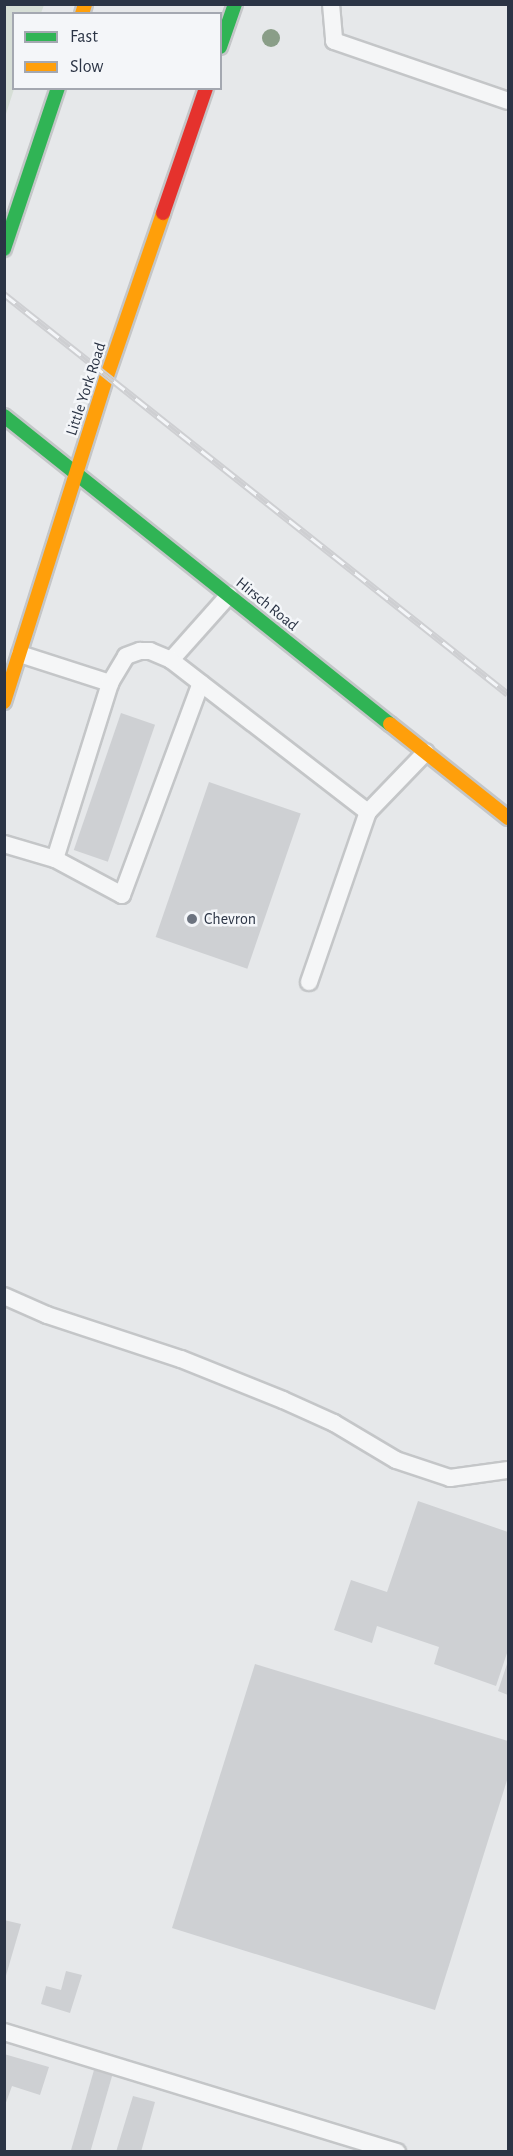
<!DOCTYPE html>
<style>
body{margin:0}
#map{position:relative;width:513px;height:2156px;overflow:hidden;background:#e6e8ea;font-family:"Alegreya Sans",sans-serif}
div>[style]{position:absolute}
.green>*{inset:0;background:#d6ded6}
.building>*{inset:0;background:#ced0d3;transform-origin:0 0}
.roads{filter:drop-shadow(2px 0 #c4c6c8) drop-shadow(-2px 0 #c4c6c8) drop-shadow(0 2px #c4c6c8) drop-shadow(0 -2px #c4c6c8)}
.lane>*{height:16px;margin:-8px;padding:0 8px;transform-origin:8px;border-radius:8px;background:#f5f6f7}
.fast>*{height:14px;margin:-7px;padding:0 7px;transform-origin:7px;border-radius:7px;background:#30b455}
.slow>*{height:14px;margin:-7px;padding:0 7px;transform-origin:7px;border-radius:7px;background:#ff9f0a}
.jam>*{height:14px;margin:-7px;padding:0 7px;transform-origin:7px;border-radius:7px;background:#e5322d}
.rail>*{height:7px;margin-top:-3.5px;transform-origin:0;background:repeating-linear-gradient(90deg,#f4f6f9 0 14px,#cecfd2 0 28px);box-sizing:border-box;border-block:2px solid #cecfd2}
.trees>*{width:18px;height:18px;margin:-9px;border-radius:50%;background:#8a9e88}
.dots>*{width:16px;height:16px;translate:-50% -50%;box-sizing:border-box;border:3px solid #f4f6f9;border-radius:50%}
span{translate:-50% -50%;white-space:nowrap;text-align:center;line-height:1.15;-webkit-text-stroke:5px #f4f6f9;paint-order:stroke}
.street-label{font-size:16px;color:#2b3445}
.poi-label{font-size:16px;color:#2b3445}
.left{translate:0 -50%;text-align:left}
.frame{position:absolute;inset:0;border:6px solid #2b3445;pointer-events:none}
.legend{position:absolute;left:12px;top:12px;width:210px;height:78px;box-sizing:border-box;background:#f4f6f9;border:2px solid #a4a8b1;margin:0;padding:8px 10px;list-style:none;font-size:18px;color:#2b3445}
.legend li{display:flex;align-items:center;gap:12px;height:30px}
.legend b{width:30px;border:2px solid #a4a8b1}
</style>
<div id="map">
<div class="green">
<div style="clip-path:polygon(5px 4px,44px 5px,41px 13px,14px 14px,14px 89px,5px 117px)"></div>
</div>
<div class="building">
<div style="left:121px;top:713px;width:36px;height:145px;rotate:19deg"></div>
<div style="left:209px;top:782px;width:97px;height:164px;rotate:19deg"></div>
<div style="clip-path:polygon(418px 1501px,508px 1532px,508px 1650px,496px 1686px,434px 1664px,439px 1647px,377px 1626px,372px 1643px,334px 1630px,351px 1580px,387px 1592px)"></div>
<div style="clip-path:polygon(508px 1661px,508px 1695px,498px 1691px)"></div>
<div style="clip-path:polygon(255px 1664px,508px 1741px,508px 1777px,435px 2010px,172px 1928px)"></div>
<div style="clip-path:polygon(4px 1920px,21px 1924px,5px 1979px,4px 1979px)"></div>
<div style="clip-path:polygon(66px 1971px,82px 1975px,70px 2013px,41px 2004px,46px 1986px,61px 1990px)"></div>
<div style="clip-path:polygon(4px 2054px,49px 2067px,40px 2095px,12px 2086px,4px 2108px)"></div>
<div style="left:94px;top:2070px;width:19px;height:86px;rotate:16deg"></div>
<div style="clip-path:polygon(133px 2096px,155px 2102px,141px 2152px,116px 2152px)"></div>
</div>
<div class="roads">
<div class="lane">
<div style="left:331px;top:4px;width:37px;rotate:85deg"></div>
<div style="left:334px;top:41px;width:184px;rotate:19deg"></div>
<div style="left:20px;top:654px;width:95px;rotate:17.9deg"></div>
<div style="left:171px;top:660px;width:87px;rotate:-48.3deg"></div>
<div style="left:4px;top:844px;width:53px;rotate:16.4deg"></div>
<div style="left:55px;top:859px;width:76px;rotate:28.2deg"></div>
<div style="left:122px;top:895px;width:226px;rotate:-69.6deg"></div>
<div style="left:55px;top:859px;width:184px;rotate:-72.6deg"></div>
<div style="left:110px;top:683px;width:31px;rotate:-59deg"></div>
<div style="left:126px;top:656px;width:15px;rotate:-20deg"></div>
<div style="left:140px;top:651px;width:10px"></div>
<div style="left:150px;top:651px;width:23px;rotate:23deg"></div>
<div style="left:171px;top:660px;width:249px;rotate:37.7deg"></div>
<div style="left:309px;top:982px;width:180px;rotate:-70.9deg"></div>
<div style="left:368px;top:812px;width:83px;rotate:-46deg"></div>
<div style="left:4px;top:1296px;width:47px;rotate:23.8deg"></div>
<div style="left:47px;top:1315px;width:141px;rotate:18.2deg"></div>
<div style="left:181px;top:1359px;width:110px;rotate:21.9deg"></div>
<div style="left:283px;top:1400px;width:56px;rotate:24.3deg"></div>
<div style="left:334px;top:1423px;width:72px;rotate:30.8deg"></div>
<div style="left:396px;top:1460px;width:57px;rotate:18.4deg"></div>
<div style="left:450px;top:1478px;width:59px;rotate:-7.9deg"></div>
<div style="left:4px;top:2032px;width:411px;rotate:17deg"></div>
</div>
<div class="fast">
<div style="left:220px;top:47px;width:46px;rotate:-70.8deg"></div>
<div style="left:4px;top:249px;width:170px;rotate:-71.5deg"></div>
<div style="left:4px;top:416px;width:494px;rotate:38.6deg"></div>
</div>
<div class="slow">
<div style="left:82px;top:14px;width:10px;rotate:-73deg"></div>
<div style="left:4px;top:702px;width:342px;rotate:-72.5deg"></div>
<div style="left:107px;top:376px;width:172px;rotate:-71deg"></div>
<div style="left:390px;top:724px;width:151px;rotate:38.5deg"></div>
</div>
<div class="jam">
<div style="left:163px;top:213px;width:132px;rotate:-71deg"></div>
</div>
</div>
<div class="rail">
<div style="left:4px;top:294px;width:643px;rotate:38.44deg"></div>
</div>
<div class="trees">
<div style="left:271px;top:38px"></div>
</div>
<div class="dots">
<div style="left:192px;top:919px;background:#6c737f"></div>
</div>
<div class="street-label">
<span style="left:86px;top:389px;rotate:-72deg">Little York Road</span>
<span style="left:267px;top:604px;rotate:39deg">Hirsch Road</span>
</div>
<div class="poi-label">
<span class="left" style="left:204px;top:919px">Chevron</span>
</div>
<div class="frame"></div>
<ul class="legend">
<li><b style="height:8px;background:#30b455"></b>Fast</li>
<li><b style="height:8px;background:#ff9f0a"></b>Slow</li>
</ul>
</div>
